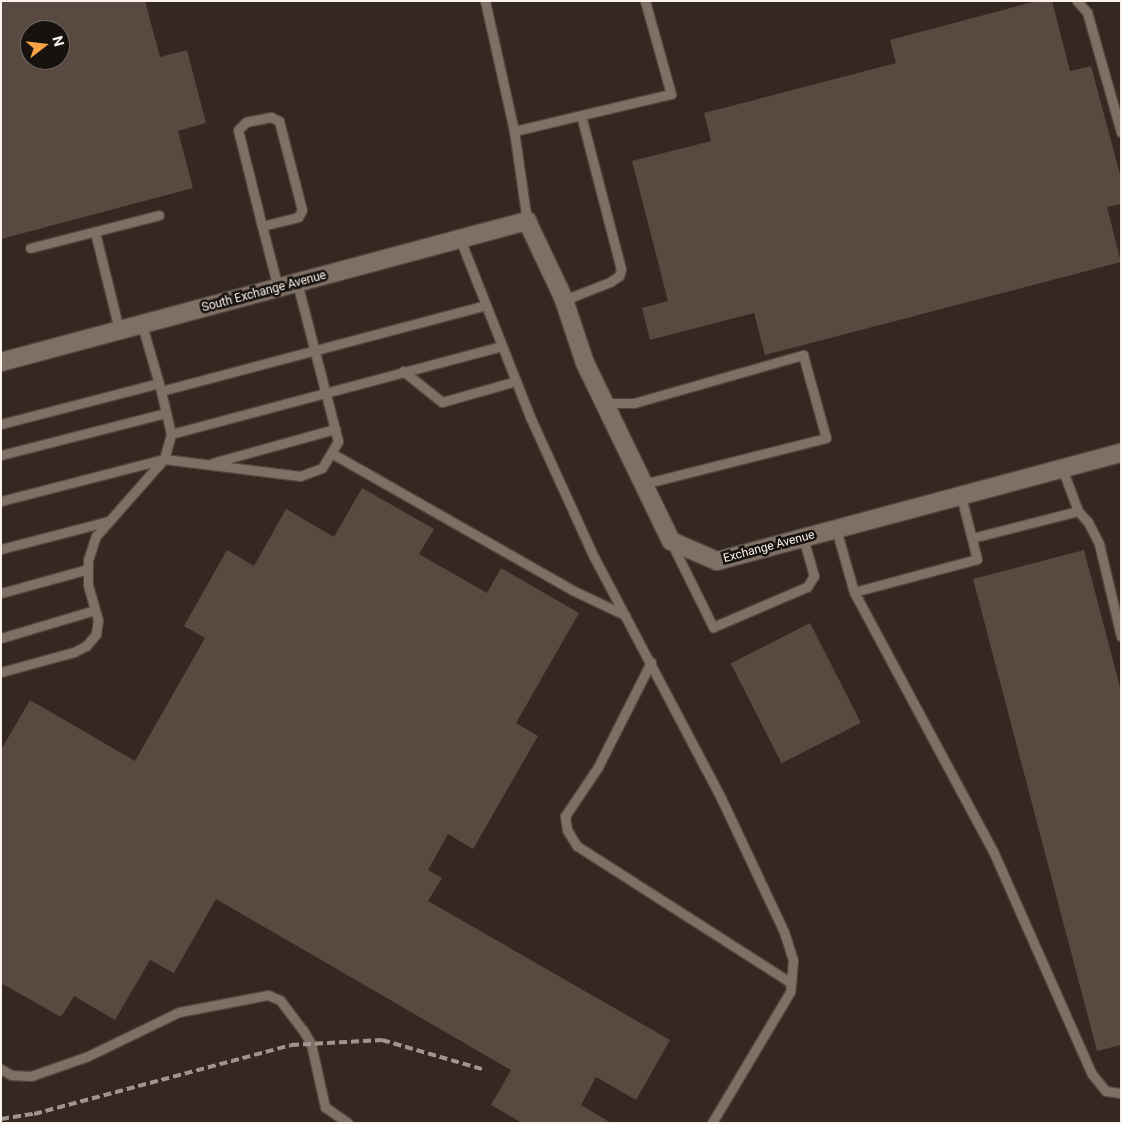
<!DOCTYPE html>
<style>
body{margin:0}
#map{position:relative;width:1122px;height:1124px;overflow:hidden;background:#352820;font-family:Roboto,sans-serif}
div>[style]{position:absolute}
.building>*{inset:0;background:#584a41;transform-origin:0 0}
.roads{filter:drop-shadow(1px 0 #52473f) drop-shadow(-1px 0 #52473f) drop-shadow(0 1px #52473f) drop-shadow(0 -1px #52473f)}
.lane>*{height:9px;margin:-4.5px;padding:0 4.5px;transform-origin:4.5px;border-radius:4.5px;background:#7f7066}
.street>*{height:18px;margin:-9px;padding:0 9px;transform-origin:9px;border-radius:9px;background:#7f7066}
.rail>*{height:4px;margin-top:-2px;transform-origin:0;background:repeating-linear-gradient(90deg,#a0958e 0 8px,transparent 0 12px)}
span{translate:-50% -50%;white-space:nowrap;text-align:center;line-height:1.15;-webkit-text-stroke:5px #18120f;paint-order:stroke}
.street-label{font-size:12px;color:#fbf2ec}
.frame{position:absolute;inset:0;border:2px solid #fbf2ec;pointer-events:none}
.north{position:absolute;left:20px;top:20px;width:50px;height:50px;box-sizing:border-box;background:#18120f;border:1px solid #736c67;border-radius:50%;rotate:74deg;font-size:14px;font-weight:700;line-height:20px;text-align:center;color:#fbf2ec}
.north::after{content:'';display:block;margin:auto;width:18px;height:22px;background:#f4a443;clip-path:polygon(50% 0,100% 100%,50% 72%,0 100%)}
</style>
<div id="map">
<div class="building">
<div style="clip-path:polygon(evenodd,1px 1px,145px 1px,160px 57px,187px 50px,206px 123px,178px 131px,193px 188px,1px 239px,1px 1px,30px 30px,60px 30px,60px 60px,30px 60px,30px 30px)"></div>
<div style="clip-path:polygon(1037px 1px,1052px 1px,1070px 71px,1091px 66px,1121px 178px,1121px 204px,1107px 207px,1121px 262px,765px 355px,754px 313px,650px 340px,642px 308px,668px 301px,632px 161px,711px 141px,704px 113px,896px 63px,890px 40px)"></div>
<div style="clip-path:polygon(362px 488px,434px 529px,419px 554px,487px 593px,501px 568px,579px 613px,516px 723px,538px 736px,473px 849px,448px 834px,428px 870px,442px 878px,428px 901px,670px 1040px,636px 1100px,596px 1077px,581px 1105px,611px 1123px,522px 1123px,491px 1105px,511px 1070px,216px 899px,174px 973px,150px 960px,115px 1020px,74px 996px,61px 1017px,1px 983px,1px 750px,30px 700px,135px 761px,205px 638px,184px 626px,227px 550px,254px 566px,286px 509px,334px 537px)"></div>
<div style="clip-path:polygon(1084px 550px,1121px 691px,1121px 1045px,1097px 1051px,973px 579px)"></div>
<div style="left:810px;top:623px;width:112px;height:89px;rotate:63deg"></div>
</div>
<div class="roads">
<div class="lane">
<div style="left:485px;top:1px;width:133px;rotate:77.4deg"></div>
<div style="left:1077px;top:1px;width:15px;rotate:48deg"></div>
<div style="left:1087px;top:12px;width:125px;rotate:74.2deg"></div>
<div style="left:527px;top:221px;width:91px;rotate:-98.2deg"></div>
<div style="left:514px;top:131px;width:161px;rotate:-13.3deg"></div>
<div style="left:671px;top:94px;width:97px;rotate:-105.6deg"></div>
<div style="left:262px;top:226px;width:37px;rotate:-14deg"></div>
<div style="left:298px;top:217px;width:8px;rotate:-60deg"></div>
<div style="left:302px;top:210px;width:92px;rotate:-104.5deg"></div>
<div style="left:279px;top:121px;width:9px;rotate:-153deg"></div>
<div style="left:271px;top:117px;width:25px;rotate:169deg"></div>
<div style="left:246px;top:122px;width:11px;rotate:135deg"></div>
<div style="left:238px;top:130px;width:99px;rotate:76deg"></div>
<div style="left:262px;top:226px;width:64px;rotate:75.5deg"></div>
<div style="left:95px;top:232px;width:101px;rotate:76.2deg"></div>
<div style="left:460px;top:239px;width:193px;rotate:68.5deg"></div>
<div style="left:531px;top:419px;width:152px;rotate:65.5deg"></div>
<div style="left:594px;top:557px;width:272px;rotate:62.2deg"></div>
<div style="left:721px;top:798px;width:148px;rotate:64.8deg"></div>
<div style="left:784px;top:932px;width:29px;rotate:72deg"></div>
<div style="left:793px;top:960px;width:32px;rotate:95deg"></div>
<div style="left:790px;top:992px;width:152px;rotate:120.8deg"></div>
<div style="left:30px;top:248px;width:133px;rotate:-14.3deg"></div>
<div style="left:564px;top:300px;width:49px;rotate:-21.4deg"></div>
<div style="left:610px;top:282px;width:11px;rotate:-34deg"></div>
<div style="left:619px;top:276px;width:7px;rotate:-74deg"></div>
<div style="left:621px;top:269px;width:159px;rotate:-104.6deg"></div>
<div style="left:142px;top:325px;width:69px;rotate:73.9deg"></div>
<div style="left:161px;top:391px;width:336px;rotate:-14.8deg"></div>
<div style="left:403px;top:371px;width:50px;rotate:38.5deg"></div>
<div style="left:442px;top:402px;width:77px;rotate:-15.8deg"></div>
<div style="left:604px;top:403px;width:30px"></div>
<div style="left:634px;top:403px;width:176px;rotate:-15.9deg"></div>
<div style="left:803px;top:355px;width:86px;rotate:74.5deg"></div>
<div style="left:826px;top:438px;width:189px;rotate:165.9deg"></div>
<div style="left:1px;top:424px;width:163px;rotate:-14.5deg"></div>
<div style="left:171px;top:434px;width:342px;rotate:-14.9deg"></div>
<div style="left:333px;top:454px;width:275px;rotate:29.6deg"></div>
<div style="left:572px;top:590px;width:59px;rotate:25.3deg"></div>
<div style="left:1px;top:455px;width:170px;rotate:-14.3deg"></div>
<div style="left:212px;top:463px;width:128px;rotate:-15.5deg"></div>
<div style="left:1062px;top:468px;width:46px;rotate:69.6deg"></div>
<div style="left:1078px;top:511px;width:15px;rotate:48deg"></div>
<div style="left:1088px;top:522px;width:25px;rotate:63deg"></div>
<div style="left:1099px;top:544px;width:95px;rotate:76.6deg"></div>
<div style="left:1px;top:501px;width:168px;rotate:-14.4deg"></div>
<div style="left:164px;top:459px;width:137px;rotate:7.1deg"></div>
<div style="left:300px;top:476px;width:23px;rotate:-20deg"></div>
<div style="left:322px;top:468px;width:31px;rotate:-59deg"></div>
<div style="left:338px;top:441px;width:163px;rotate:-104.5deg"></div>
<div style="left:836px;top:529px;width:66px;rotate:74.1deg"></div>
<div style="left:854px;top:592px;width:294px;rotate:61.8deg"></div>
<div style="left:993px;top:851px;width:244px;rotate:66.1deg"></div>
<div style="left:1092px;top:1074px;width:22px;rotate:51deg"></div>
<div style="left:1106px;top:1091px;width:15px;rotate:8deg"></div>
<div style="left:972px;top:538px;width:109px;rotate:-14.3deg"></div>
<div style="left:672px;top:544px;width:93px;rotate:63.7deg"></div>
<div style="left:713px;top:627px;width:102px;rotate:-23.1deg"></div>
<div style="left:807px;top:587px;width:13px;rotate:-58deg"></div>
<div style="left:814px;top:576px;width:40px;rotate:-106deg"></div>
<div style="left:1px;top:549px;width:112px;rotate:-14.5deg"></div>
<div style="left:854px;top:592px;width:127px;rotate:-15deg"></div>
<div style="left:977px;top:559px;width:65px;rotate:-104.3deg"></div>
<div style="left:1px;top:593px;width:90px;rotate:-15.4deg"></div>
<div style="left:1px;top:638px;width:98px;rotate:-16.6deg"></div>
<div style="left:651px;top:662px;width:118px;rotate:116.8deg"></div>
<div style="left:598px;top:767px;width:59px;rotate:124deg"></div>
<div style="left:565px;top:816px;width:14px;rotate:82deg"></div>
<div style="left:567px;top:830px;width:19px;rotate:58deg"></div>
<div style="left:577px;top:846px;width:254px;rotate:32.6deg"></div>
<div style="left:1px;top:672px;width:76px;rotate:-15.3deg"></div>
<div style="left:74px;top:652px;width:13px;rotate:-27deg"></div>
<div style="left:86px;top:646px;width:16px;rotate:-50deg"></div>
<div style="left:96px;top:634px;width:14px;rotate:-82deg"></div>
<div style="left:98px;top:620px;width:37px;rotate:-106deg"></div>
<div style="left:88px;top:584px;width:24px;rotate:-90deg"></div>
<div style="left:88px;top:560px;width:25px;rotate:-72deg"></div>
<div style="left:96px;top:536px;width:103px;rotate:-48.6deg"></div>
<div style="left:164px;top:459px;width:26px;rotate:-74deg"></div>
<div style="left:171px;top:434px;width:44px;rotate:-103.1deg"></div>
<div style="left:1px;top:1069px;width:12px;rotate:31deg"></div>
<div style="left:11px;top:1075px;width:20px;rotate:3deg"></div>
<div style="left:31px;top:1076px;width:60px;rotate:-19.3deg"></div>
<div style="left:88px;top:1056px;width:101px;rotate:-25.8deg"></div>
<div style="left:179px;top:1012px;width:91px;rotate:-10.8deg"></div>
<div style="left:268px;top:995px;width:13px;rotate:23deg"></div>
<div style="left:280px;top:1000px;width:38px;rotate:53deg"></div>
<div style="left:303px;top:1030px;width:16px;rotate:60deg"></div>
<div style="left:311px;top:1044px;width:65px;rotate:77.5deg"></div>
<div style="left:325px;top:1107px;width:28px;rotate:35deg"></div>
</div>
<div class="street">
<div style="left:1px;top:362px;width:545px;rotate:-15.01deg"></div>
<div style="left:527px;top:221px;width:84px;rotate:64.7deg"></div>
<div style="left:563px;top:297px;width:70px;rotate:71.6deg"></div>
<div style="left:585px;top:363px;width:198px;rotate:64.2deg"></div>
<div style="left:671px;top:541px;width:50px;rotate:23.5deg"></div>
<div style="left:717px;top:561px;width:418px;rotate:-15deg"></div>
</div>
</div>
<div class="rail">
<div style="left:1px;top:1119px;width:33px;rotate:-9deg"></div>
<div style="left:34px;top:1114px;width:266px;rotate:-15deg"></div>
<div style="left:291px;top:1045px;width:91px;rotate:-3.1deg"></div>
<div style="left:382px;top:1040px;width:107px;rotate:16.2deg"></div>
</div>
<div class="street-label">
<span style="left:264px;top:292px;rotate:-15deg">South Exchange Avenue</span>
<span style="left:769px;top:547px;rotate:-15deg">Exchange Avenue</span>
</div>
<div class="frame"></div>
<div class="north">N</div>
</div>
